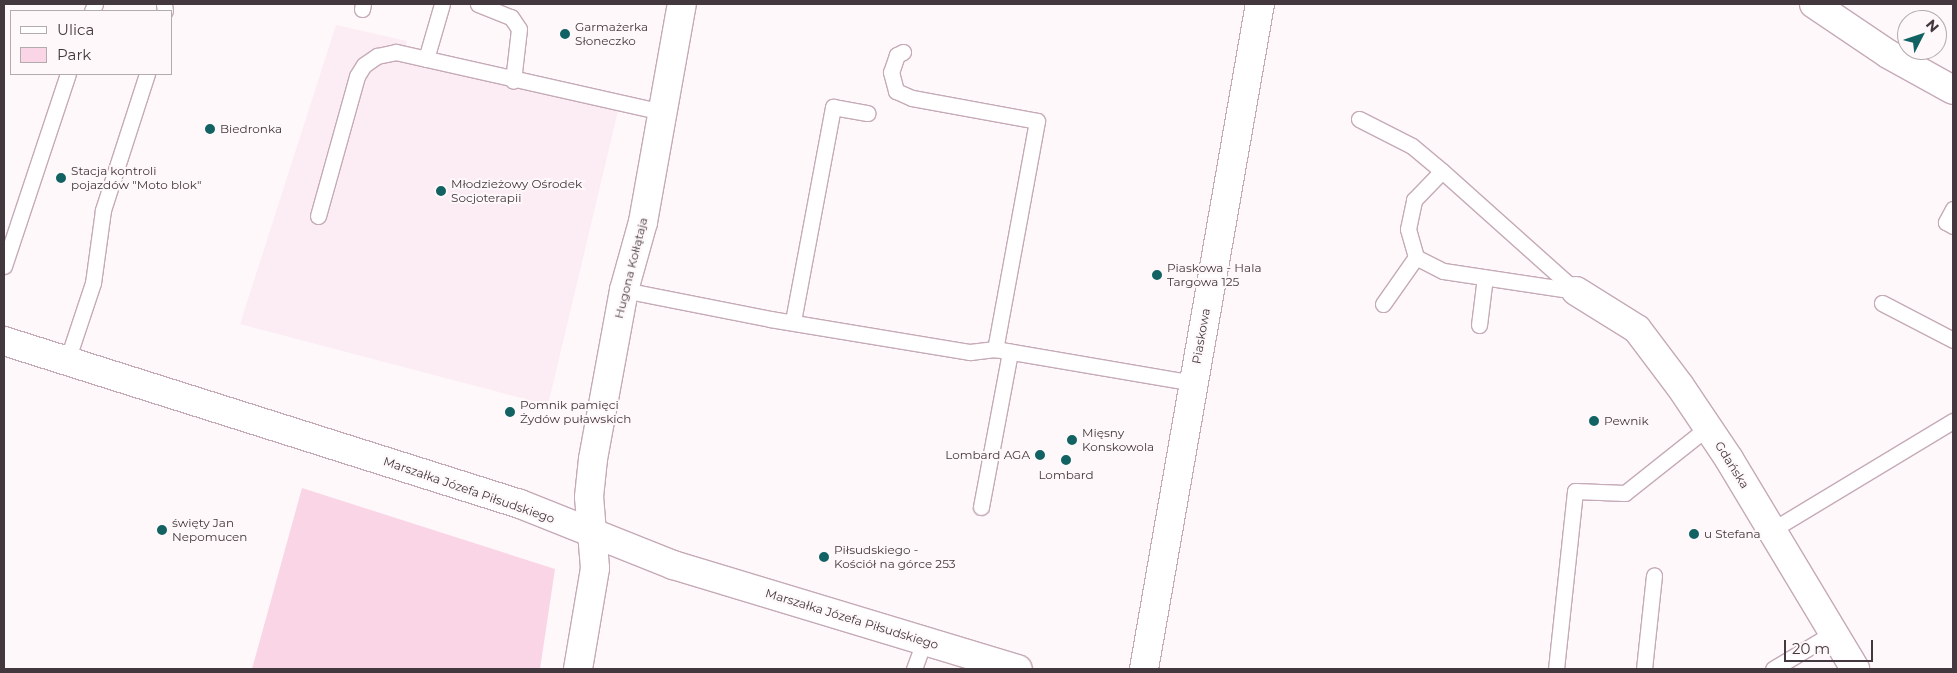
<!DOCTYPE html>
<meta charset="utf-8">
<style>
body{margin:0}
#map{position:relative;width:1957px;height:673px;overflow:hidden;background:#fef8fa;font-family:Montserrat,sans-serif}
div>[style]{position:absolute}
.built>*{inset:0;background:#fcedf4}
.green>*{inset:0;background:#f9d5e6}
.roads{filter:drop-shadow(1px 0 #c5aab7) drop-shadow(-1px 0 #c5aab7) drop-shadow(0 1px #c5aab7) drop-shadow(0 -1px #c5aab7)}
.service>*{height:15px;margin:-7.5px;padding:0 7.5px;transform-origin:7.5px;border-radius:7.5px;background:#fff}
.minor>*{height:28px;margin:-14px;padding:0 14px;transform-origin:14px;border-radius:14px;background:#fff}
.secondary>*{height:28px;margin:-14px;padding:0 14px;transform-origin:14px;border-radius:14px;background:#fff}
.dots>*{width:14px;height:14px;translate:-50% -50%;box-sizing:border-box;border:2px solid #fef8fa;border-radius:50%}
span{translate:-50% -50%;white-space:nowrap;text-align:center;line-height:1.15;-webkit-text-stroke:4px #fef8fa;paint-order:stroke}
.poi-label{font-size:12px;color:#43383d}
.left{translate:0 -50%;text-align:left}
.right{translate:-100% -50%;text-align:right}
.street-label{font-size:12px;color:#43383d}
.frame{position:absolute;inset:0;border:5px solid #43383d;pointer-events:none}
.legend{position:absolute;left:10px;top:10px;width:162px;height:65px;box-sizing:border-box;background:#fef8fa;border:1px solid #b3abae;margin:0;padding:6px 9px;list-style:none;font-size:15px;color:#43383d}
.legend li{display:flex;align-items:center;gap:10px;height:25px}
.legend b{width:25px;border:1px solid #b3abae}
.north{position:absolute;left:1897px;top:10px;width:50px;height:50px;box-sizing:border-box;background:#fef8fa;border:1px solid #b3abae;border-radius:50%;rotate:49deg;font-size:14px;font-weight:700;line-height:20px;text-align:center;color:#43383d}
.north::after{content:'';display:block;margin:auto;width:18px;height:22px;background:#126264;clip-path:polygon(50% 0,100% 100%,50% 72%,0 100%)}
.scale{position:absolute;left:1784px;top:640px;width:89px;height:22px;box-sizing:border-box;border:2px solid #43383d;border-top:0;padding-left:6px;font-size:15px;line-height:18px;white-space:nowrap;color:#43383d;-webkit-text-stroke:4px #fef8fa;paint-order:stroke}
</style>
<div id="map">
<div class="built">
<div style="clip-path:polygon(336px 25px,407px 41px,403px 59px,618px 111px,548px 405px,240px 324px)"></div>
</div>
<div class="green">
<div style="clip-path:polygon(302px 488px,555px 569px,540px 669px,252px 669px)"></div>
</div>
<div class="roads">
<div class="service">
<div style="left:164px;top:4px;width:7px;rotate:82deg"></div>
<div style="left:478px;top:4px;width:35px;rotate:22deg"></div>
<div style="left:511px;top:17px;width:14px;rotate:56deg"></div>
<div style="left:519px;top:29px;width:52px;rotate:96.6deg"></div>
<div style="left:362px;top:9px;width:5px;rotate:-79deg"></div>
<div style="left:92px;top:11px;width:8px;rotate:-67deg"></div>
<div style="left:903px;top:52px;width:7px;rotate:153deg"></div>
<div style="left:897px;top:55px;width:18px;rotate:109deg"></div>
<div style="left:891px;top:72px;width:20px;rotate:75deg"></div>
<div style="left:896px;top:91px;width:17px;rotate:24deg"></div>
<div style="left:912px;top:98px;width:127px;rotate:10.4deg"></div>
<div style="left:1037px;top:121px;width:232px;rotate:100.4deg"></div>
<div style="left:426px;top:59px;width:57px;rotate:-73.8deg"></div>
<div style="left:1359px;top:119px;width:59px;rotate:27deg"></div>
<div style="left:1412px;top:146px;width:39px;rotate:40deg"></div>
<div style="left:1442px;top:171px;width:180px;rotate:41.8deg"></div>
<div style="left:1576px;top:291px;width:134px;rotate:-171.4deg"></div>
<div style="left:1443px;top:271px;width:30px;rotate:-153deg"></div>
<div style="left:1416px;top:257px;width:29px;rotate:-106deg"></div>
<div style="left:1408px;top:229px;width:30px;rotate:-78deg"></div>
<div style="left:1414px;top:200px;width:40px;rotate:-46deg"></div>
<div style="left:1953px;top:209px;width:15px;rotate:118deg"></div>
<div style="left:1946px;top:222px;width:8px;rotate:30deg"></div>
<div style="left:318px;top:216px;width:145px;rotate:-74.4deg"></div>
<div style="left:357px;top:76px;width:13px;rotate:-58deg"></div>
<div style="left:364px;top:65px;width:16px;rotate:-35deg"></div>
<div style="left:377px;top:56px;width:19px;rotate:-12deg"></div>
<div style="left:396px;top:52px;width:273px;rotate:12.7deg"></div>
<div style="left:4px;top:266px;width:202px;rotate:-71.6deg"></div>
<div style="left:624px;top:290px;width:149px;rotate:11.2deg"></div>
<div style="left:770px;top:319px;width:203px;rotate:9.4deg"></div>
<div style="left:970px;top:352px;width:25px;rotate:-7deg"></div>
<div style="left:995px;top:349px;width:201px;rotate:9.7deg"></div>
<div style="left:1882px;top:303px;width:80px;rotate:27.5deg"></div>
<div style="left:1383px;top:304px;width:57px;rotate:-54.9deg"></div>
<div style="left:793px;top:321px;width:218px;rotate:-79.4deg"></div>
<div style="left:833px;top:107px;width:35px;rotate:10deg"></div>
<div style="left:1479px;top:325px;width:48px;rotate:-82.9deg"></div>
<div style="left:67px;top:361px;width:82px;rotate:-71.6deg"></div>
<div style="left:93px;top:283px;width:74px;rotate:-82.2deg"></div>
<div style="left:103px;top:210px;width:143px;rotate:-72.1deg"></div>
<div style="left:981px;top:507px;width:158px;rotate:-79.4deg"></div>
<div style="left:1772px;top:530px;width:211px;rotate:-31.1deg"></div>
<div style="left:914px;top:669px;width:30px;rotate:-70deg"></div>
<div style="left:1556px;top:669px;width:179px;rotate:-83.9deg"></div>
<div style="left:1575px;top:491px;width:50px;rotate:2.3deg"></div>
<div style="left:1625px;top:493px;width:106px;rotate:-38.5deg"></div>
<div style="left:1644px;top:669px;width:94px;rotate:-83.9deg"></div>
<div style="left:1773px;top:669px;width:70px;rotate:-31deg"></div>
</div>
<div class="minor">
<div style="left:1814px;top:4px;width:89px;rotate:34deg"></div>
<div style="left:1888px;top:54px;width:74px;rotate:29deg"></div>
<div style="left:1576px;top:291px;width:72px;rotate:31.9deg"></div>
<div style="left:1637px;top:329px;width:71px;rotate:53deg"></div>
<div style="left:1680px;top:386px;width:88px;rotate:56.1deg"></div>
<div style="left:1729px;top:459px;width:245px;rotate:59deg"></div>
<div style="left:578px;top:669px;width:102px;rotate:-80.4deg"></div>
<div style="left:595px;top:568px;width:71px;rotate:-94.8deg"></div>
<div style="left:589px;top:497px;width:38px;rotate:-84deg"></div>
<div style="left:593px;top:459px;width:172px;rotate:-79.6deg"></div>
<div style="left:624px;top:290px;width:71px;rotate:-74.4deg"></div>
<div style="left:643px;top:222px;width:221px;rotate:-79.9deg"></div>
</div>
<div class="secondary">
<div style="left:4px;top:341px;width:541px;rotate:17.53deg"></div>
<div style="left:520px;top:504px;width:165px;rotate:21.7deg"></div>
<div style="left:673px;top:565px;width:360px;rotate:16.8deg"></div>
<div style="left:1144px;top:669px;width:675px;rotate:-80.11deg"></div>
</div>
</div>
<div class="dots">
<div style="left:565px;top:34px;background:#126264"></div>
<div style="left:210px;top:129px;background:#126264"></div>
<div style="left:61px;top:178px;background:#126264"></div>
<div style="left:441px;top:191px;background:#126264"></div>
<div style="left:1157px;top:275px;background:#126264"></div>
<div style="left:510px;top:412px;background:#126264"></div>
<div style="left:1594px;top:421px;background:#126264"></div>
<div style="left:1072px;top:440px;background:#126264"></div>
<div style="left:1040px;top:455px;background:#126264"></div>
<div style="left:1066px;top:460px;background:#126264"></div>
<div style="left:162px;top:530px;background:#126264"></div>
<div style="left:1694px;top:534px;background:#126264"></div>
<div style="left:824px;top:557px;background:#126264"></div>
</div>
<div class="poi-label">
<span class="left" style="left:575px;top:34px">Garmażerka<br>Słoneczko</span>
<span class="left" style="left:220px;top:129px">Biedronka</span>
<span class="left" style="left:71px;top:178px">Stacja kontroli<br>pojazdów "Moto blok"</span>
<span class="left" style="left:451px;top:191px">Młodzieżowy Ośrodek<br>Socjoterapii</span>
<span class="left" style="left:1167px;top:275px">Piaskowa - Hala<br>Targowa 125</span>
<span class="left" style="left:520px;top:412px">Pomnik pamięci<br>Żydów puławskich</span>
<span class="left" style="left:1604px;top:421px">Pewnik</span>
<span class="left" style="left:1082px;top:440px">Mięsny<br>Konskowola</span>
<span class="right" style="left:1030px;top:455px">Lombard AGA</span>
<span style="left:1066px;top:475px">Lombard</span>
<span class="left" style="left:172px;top:530px">święty Jan<br>Nepomucen</span>
<span class="left" style="left:1704px;top:534px">u Stefana</span>
<span class="left" style="left:834px;top:557px">Piłsudskiego -<br>Kościół na górce 253</span>
</div>
<div class="street-label">
<span style="left:631px;top:268px;rotate:-76deg">Hugona Kołłątaja</span>
<span style="left:1201px;top:336px;rotate:-80deg">Piaskowa</span>
<span style="left:1732px;top:465px;rotate:58deg">Gdańska</span>
<span style="left:469px;top:490px;rotate:19deg">Marszałka Józefa Piłsudskiego</span>
<span style="left:852px;top:619px;rotate:17deg">Marszałka Józefa Piłsudskiego</span>
</div>
<div class="frame"></div>
<ul class="legend">
<li><b style="height:6px;background:#fff"></b>Ulica</li>
<li><b style="height:14px;background:#f9d5e6"></b>Park</li>
</ul>
<div class="north">N</div>
<div class="scale">20 m</div>
</div>
